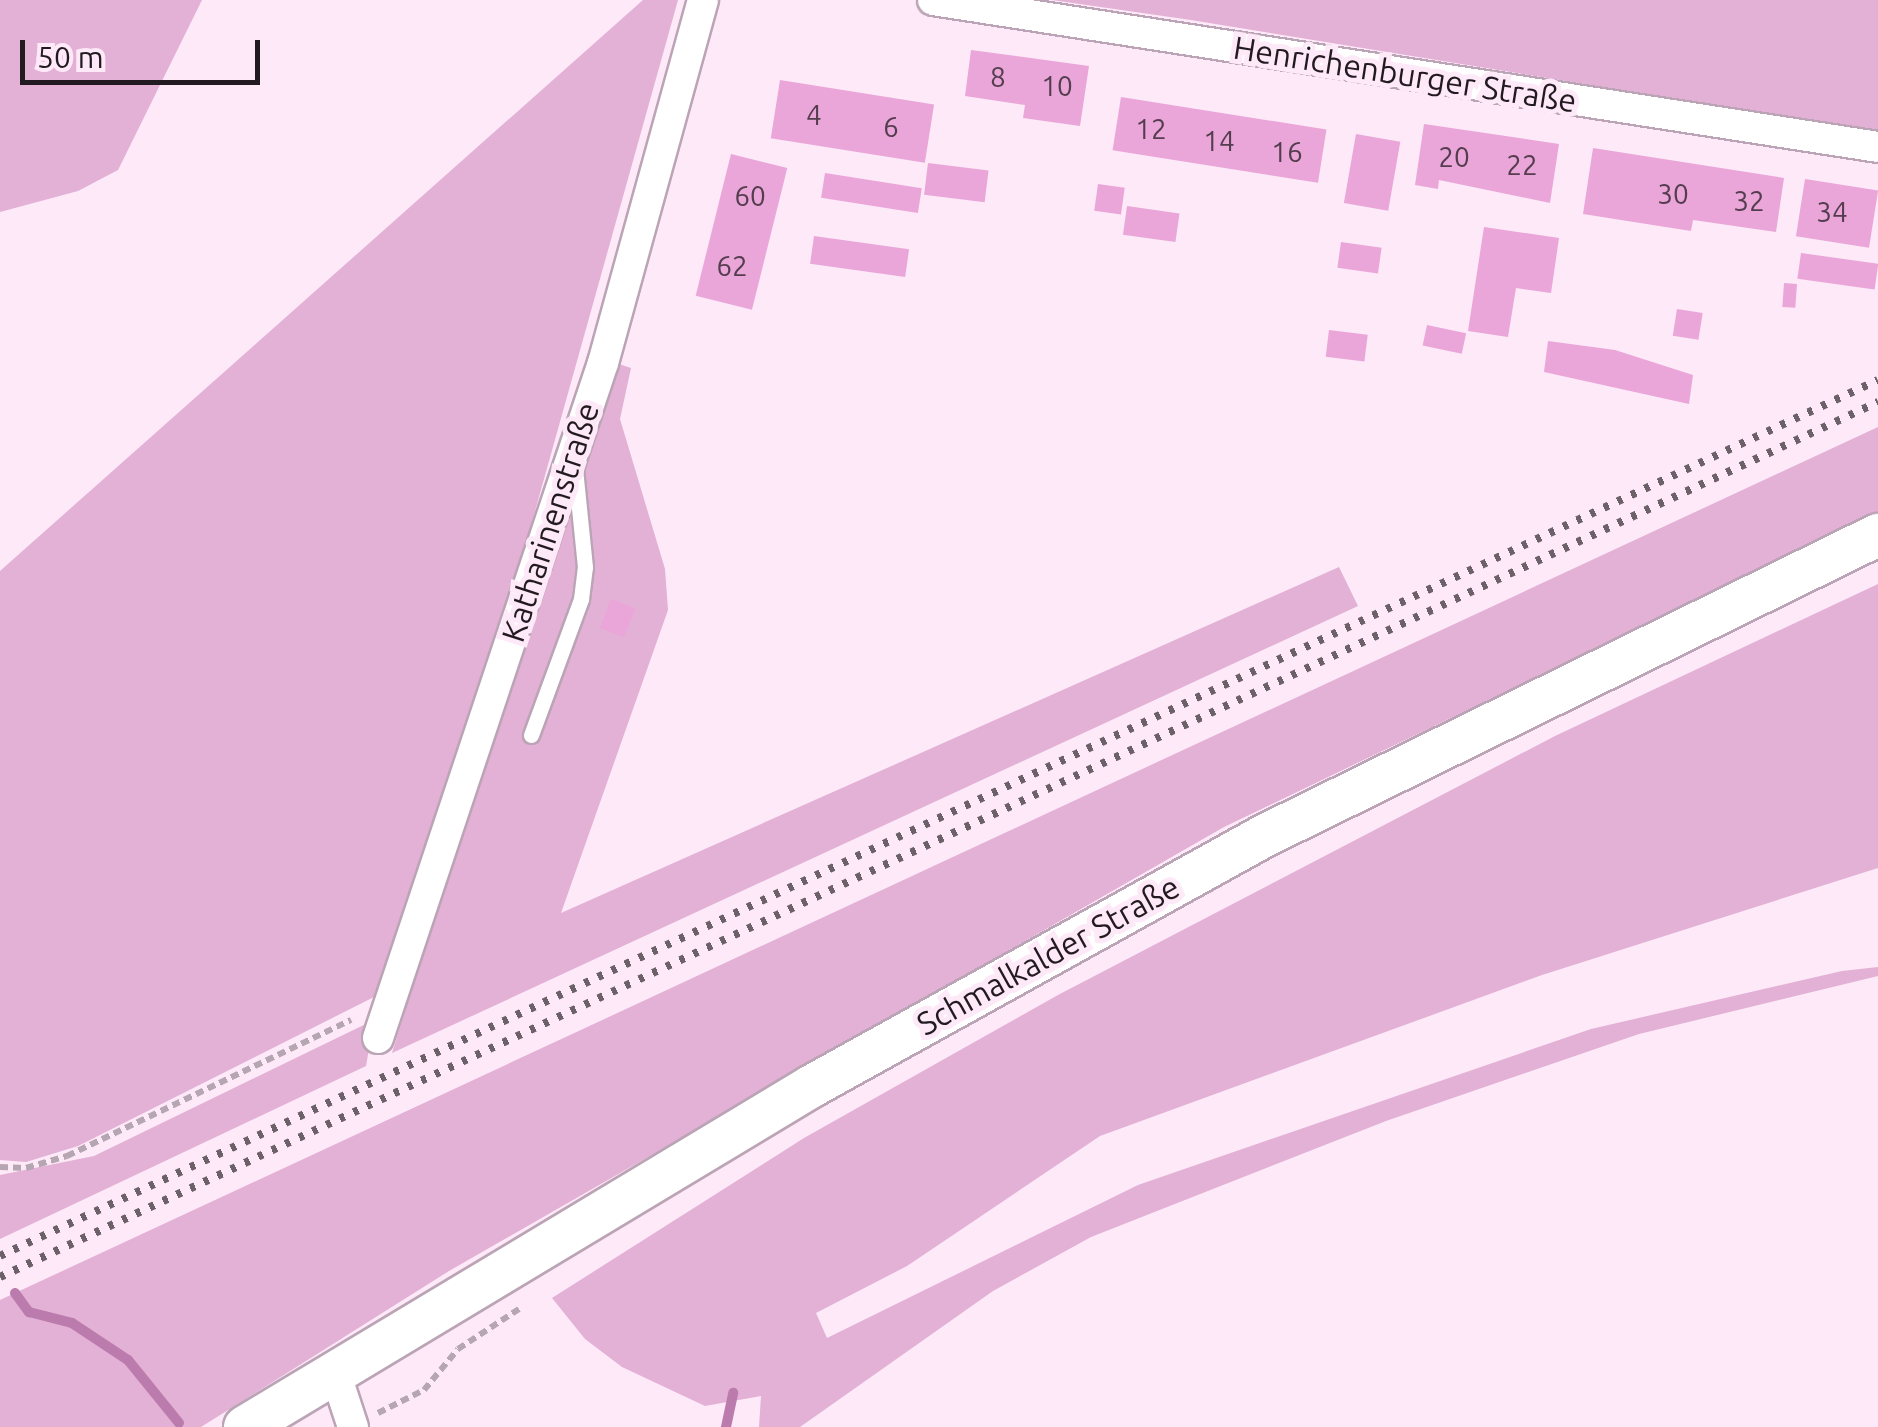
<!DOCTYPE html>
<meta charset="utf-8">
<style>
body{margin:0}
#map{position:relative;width:1878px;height:1427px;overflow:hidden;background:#fde9f7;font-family:Ubuntu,sans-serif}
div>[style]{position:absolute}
.green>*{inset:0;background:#e3b0d6}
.stream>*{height:10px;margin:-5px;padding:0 5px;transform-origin:5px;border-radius:5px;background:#bc7bad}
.building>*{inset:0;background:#eaa6d9;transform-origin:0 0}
.path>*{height:6px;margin-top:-3px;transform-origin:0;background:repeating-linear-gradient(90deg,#b6a6b1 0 8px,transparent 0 13px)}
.roads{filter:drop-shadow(2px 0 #bba4b5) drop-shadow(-2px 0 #bba4b5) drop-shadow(0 2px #bba4b5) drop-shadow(0 -2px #bba4b5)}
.service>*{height:15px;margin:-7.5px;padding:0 7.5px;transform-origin:7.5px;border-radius:7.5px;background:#fff}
.minor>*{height:30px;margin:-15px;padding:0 15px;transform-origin:15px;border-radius:15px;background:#fff}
.secondary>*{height:42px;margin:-21px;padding:0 21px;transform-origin:21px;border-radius:21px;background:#fff}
.rail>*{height:8px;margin-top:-4px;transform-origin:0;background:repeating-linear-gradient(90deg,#6c6069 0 5px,transparent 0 15px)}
span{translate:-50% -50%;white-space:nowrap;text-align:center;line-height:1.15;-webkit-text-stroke:10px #fde9f7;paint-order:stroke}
.number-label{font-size:28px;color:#543d4e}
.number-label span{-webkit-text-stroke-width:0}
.street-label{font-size:32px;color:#221a20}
.scale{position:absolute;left:20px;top:40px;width:240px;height:45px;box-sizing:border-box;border:5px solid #221a20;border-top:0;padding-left:12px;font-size:30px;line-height:35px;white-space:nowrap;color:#221a20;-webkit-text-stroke:8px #fde9f7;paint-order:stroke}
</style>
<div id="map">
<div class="green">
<div style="clip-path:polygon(0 0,202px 0,118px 170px,78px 191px,0 212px)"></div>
<div style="clip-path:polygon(643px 0,678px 0,530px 529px,374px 997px,78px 1146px,26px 1162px,0 1160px,0 571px)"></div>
<div style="clip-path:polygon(1052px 0,1878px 0,1878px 132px,1191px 20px)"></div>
<div style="clip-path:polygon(607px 360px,631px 368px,620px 419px,665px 569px,668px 610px,561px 913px,1339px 567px,1358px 606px,392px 1053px)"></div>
<div style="clip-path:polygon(1878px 427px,1878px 513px,1224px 827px,449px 1271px,201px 1427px,0 1427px,0 1300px)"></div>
<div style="clip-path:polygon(1878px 584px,1878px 868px,1542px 975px,1100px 1136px,907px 1266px,816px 1313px,827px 1338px,1138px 1185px,1591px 1029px,1842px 971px,1878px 967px,1878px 976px,1639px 1034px,1386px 1121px,1091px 1237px,993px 1291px,800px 1427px,759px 1427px,761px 1396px,705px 1406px,622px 1367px,585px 1339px,552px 1298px,804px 1138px,1058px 995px,1555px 736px)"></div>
<div style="clip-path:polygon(374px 1020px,366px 1066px,0 1239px,0 1175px,94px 1156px)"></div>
</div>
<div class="stream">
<div style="left:15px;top:1293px;width:24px;rotate:54deg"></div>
<div style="left:29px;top:1312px;width:44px;rotate:14.3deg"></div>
<div style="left:72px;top:1323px;width:67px;rotate:33.5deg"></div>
<div style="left:128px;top:1360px;width:81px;rotate:51deg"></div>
<div style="left:726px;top:1427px;width:35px;rotate:-78deg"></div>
</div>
<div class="building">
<div style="clip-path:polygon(971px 50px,1089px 66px,1080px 126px,1023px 118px,1025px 105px,965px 96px)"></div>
<div style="left:780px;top:80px;width:156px;height:59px;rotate:9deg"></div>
<div style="left:1121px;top:97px;width:208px;height:54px;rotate:9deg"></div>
<div style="clip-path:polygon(1424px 124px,1559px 144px,1550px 203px,1439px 180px,1438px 189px,1415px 185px)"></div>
<div style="left:1356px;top:134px;width:45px;height:70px;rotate:10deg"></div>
<div style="clip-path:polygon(1593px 148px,1784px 178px,1776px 232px,1693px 220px,1691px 231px,1583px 214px)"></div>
<div style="left:731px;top:154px;width:58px;height:146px;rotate:14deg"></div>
<div style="left:928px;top:163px;width:61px;height:32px;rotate:7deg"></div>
<div style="left:825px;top:173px;width:98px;height:25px;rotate:9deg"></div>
<div style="left:1805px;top:179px;width:74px;height:58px;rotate:9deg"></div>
<div style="left:1098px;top:184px;width:27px;height:27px;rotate:8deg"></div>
<div style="left:1127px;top:206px;width:53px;height:29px;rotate:8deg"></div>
<div style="clip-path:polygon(1484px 227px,1559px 238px,1551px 293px,1516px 288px,1508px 337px,1468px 331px)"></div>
<div style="left:814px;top:236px;width:96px;height:28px;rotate:8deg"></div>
<div style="left:1341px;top:242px;width:41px;height:26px;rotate:8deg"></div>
<div style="left:1801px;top:253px;width:78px;height:26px;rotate:8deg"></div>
<div style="left:1784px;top:283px;width:13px;height:24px;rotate:4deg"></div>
<div style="left:1677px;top:309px;width:26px;height:27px;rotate:9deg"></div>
<div style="left:1427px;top:325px;width:40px;height:21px;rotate:12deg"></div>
<div style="left:1329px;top:330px;width:39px;height:27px;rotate:7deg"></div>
<div style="clip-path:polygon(1548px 341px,1615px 350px,1693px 375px,1689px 404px,1544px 372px)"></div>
<div style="left:611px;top:599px;width:26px;height:31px;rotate:21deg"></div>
</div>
<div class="path">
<div style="left:0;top:1167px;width:26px;rotate:2deg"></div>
<div style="left:26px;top:1168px;width:43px;rotate:-16.3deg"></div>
<div style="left:67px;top:1156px;width:315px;rotate:-25.6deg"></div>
<div style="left:378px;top:1413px;width:51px;rotate:-26.6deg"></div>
<div style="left:424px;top:1390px;width:53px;rotate:-50.3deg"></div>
<div style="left:458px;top:1349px;width:73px;rotate:-33.3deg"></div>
</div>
<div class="roads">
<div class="service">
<div style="left:531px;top:735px;width:145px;rotate:-69.8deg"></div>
<div style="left:581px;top:599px;width:32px;rotate:-83deg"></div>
<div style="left:585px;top:567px;width:99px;rotate:-95.8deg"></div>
</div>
<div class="minor">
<div style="left:933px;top:0;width:956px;rotate:8.84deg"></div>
<div style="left:378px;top:1038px;width:712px;rotate:-71.57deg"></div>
<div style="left:603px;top:363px;width:377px;rotate:-74.6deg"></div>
<div style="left:335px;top:1372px;width:58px;rotate:71.9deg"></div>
</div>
<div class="secondary">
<div style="left:245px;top:1427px;width:662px;rotate:-31.02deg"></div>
<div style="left:812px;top:1086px;width:517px;rotate:-28.95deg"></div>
<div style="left:1264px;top:836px;width:684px;rotate:-26.12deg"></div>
</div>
</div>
<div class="rail">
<div style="left:0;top:1256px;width:2072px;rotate:-25.01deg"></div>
<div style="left:0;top:1277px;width:2072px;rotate:-24.98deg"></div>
</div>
<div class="number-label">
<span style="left:998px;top:77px">8</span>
<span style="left:1057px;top:86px">10</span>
<span style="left:814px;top:115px">4</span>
<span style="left:891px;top:127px">6</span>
<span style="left:1151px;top:129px">12</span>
<span style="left:1219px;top:141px">14</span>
<span style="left:1287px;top:152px">16</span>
<span style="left:1454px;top:157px">20</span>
<span style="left:1522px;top:165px">22</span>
<span style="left:1673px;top:194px">30</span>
<span style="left:750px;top:196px">60</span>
<span style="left:1749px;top:201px">32</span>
<span style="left:1832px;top:212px">34</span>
<span style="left:732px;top:266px">62</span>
</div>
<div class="street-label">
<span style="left:1405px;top:74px;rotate:9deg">Henrichenburger Straße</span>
<span style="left:550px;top:522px;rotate:-72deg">Katharinenstraße</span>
<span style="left:1048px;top:955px;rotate:-29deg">Schmalkalder Straße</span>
</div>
<div class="scale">50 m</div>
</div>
